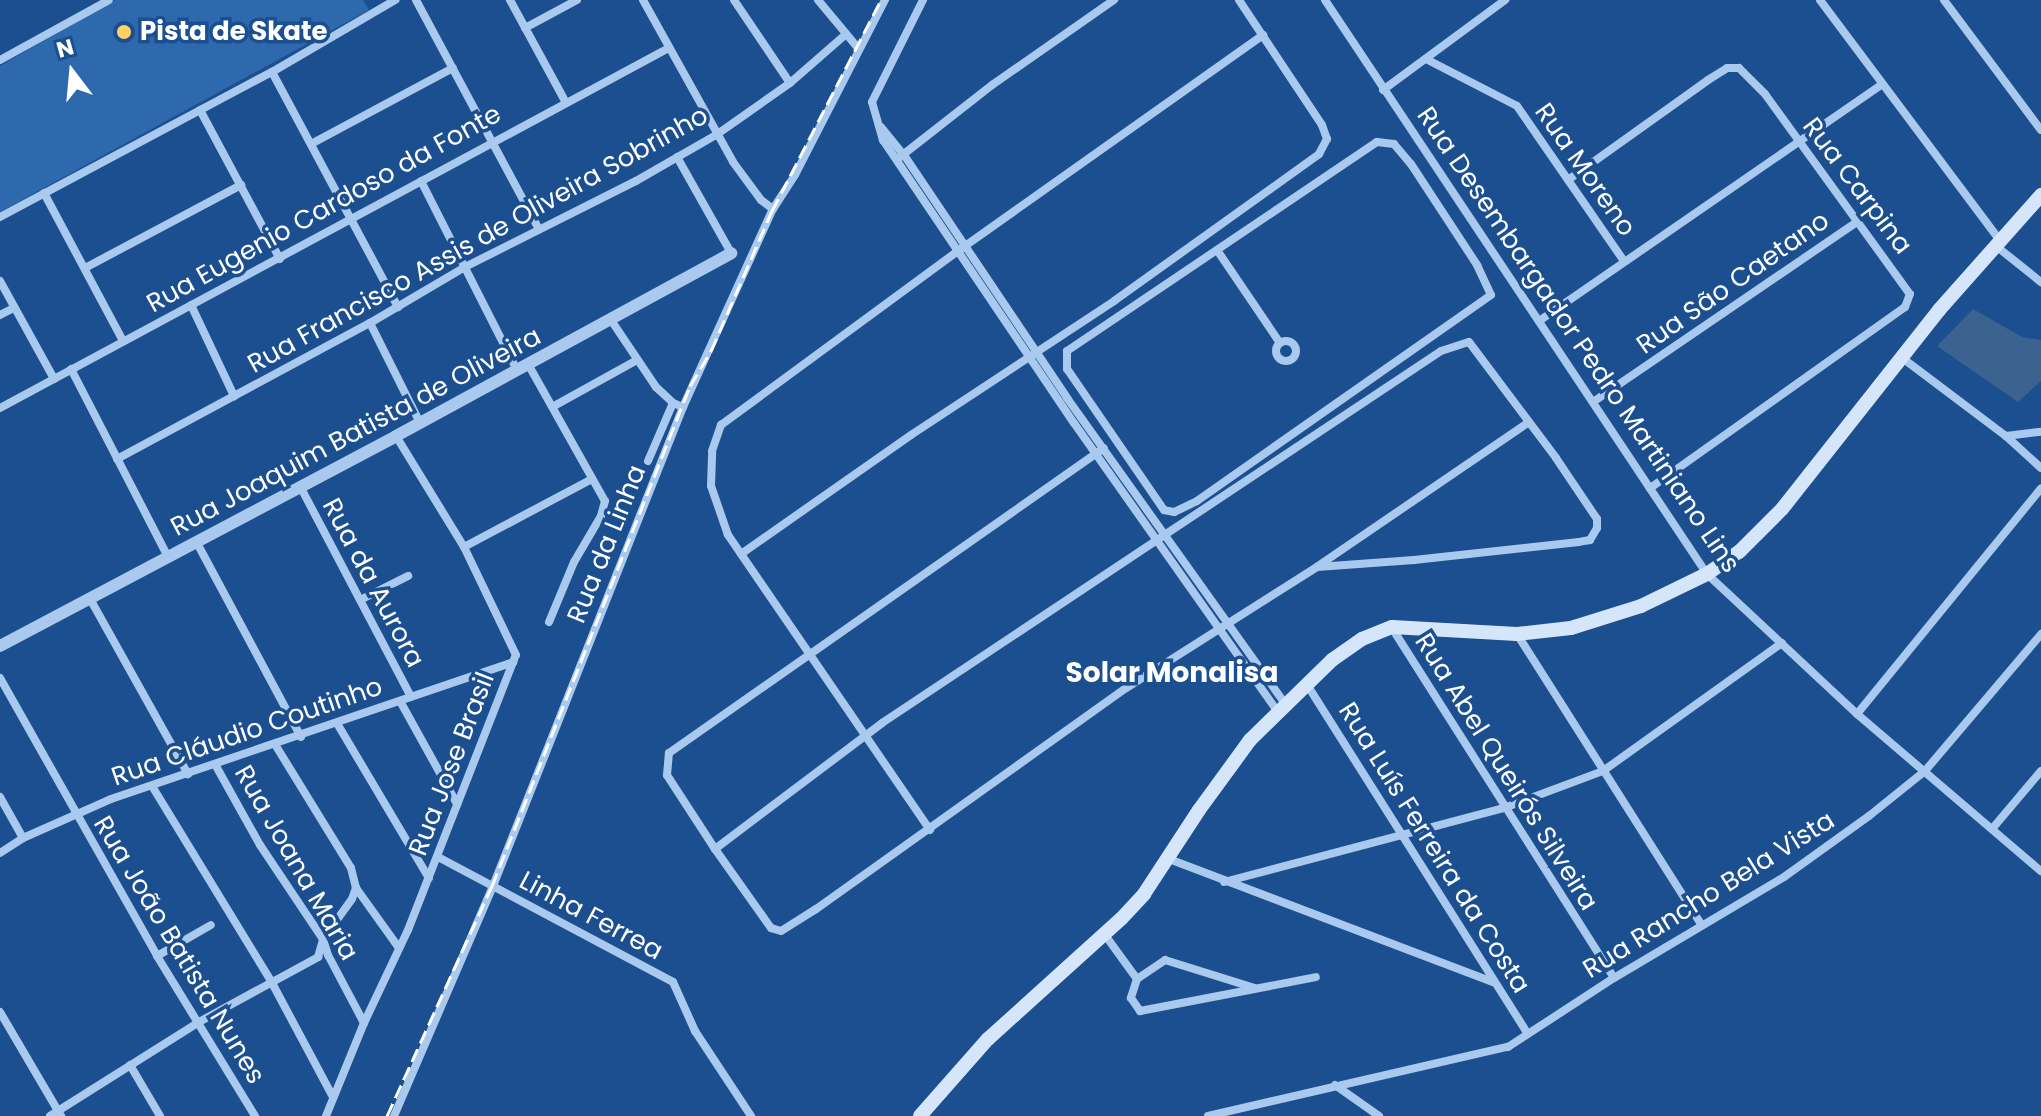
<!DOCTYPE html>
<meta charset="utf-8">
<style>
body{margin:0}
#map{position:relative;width:2041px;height:1116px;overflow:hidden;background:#1b4f8f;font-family:Poppins,sans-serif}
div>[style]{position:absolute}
.green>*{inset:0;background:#2e69ad}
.water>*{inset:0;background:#3c6290}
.minor>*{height:8px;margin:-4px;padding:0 4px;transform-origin:4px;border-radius:4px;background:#a9c9ee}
.minor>.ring{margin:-4px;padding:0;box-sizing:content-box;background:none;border:8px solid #a9c9ee;border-radius:50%}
.tertiary>*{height:12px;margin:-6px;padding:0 6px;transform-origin:6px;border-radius:6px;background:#a9c9ee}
.secondary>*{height:14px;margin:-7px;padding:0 7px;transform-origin:7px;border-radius:7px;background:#d6e6fa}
.rail>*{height:3px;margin-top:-1.5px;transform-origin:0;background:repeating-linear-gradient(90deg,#fff 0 14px,transparent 0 20px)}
.dots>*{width:22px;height:22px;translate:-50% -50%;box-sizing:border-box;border:4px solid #1b4f8f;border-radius:50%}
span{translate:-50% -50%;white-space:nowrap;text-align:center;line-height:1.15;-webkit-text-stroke:7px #1b4f8f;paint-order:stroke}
.poi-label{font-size:26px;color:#fff;font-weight:700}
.left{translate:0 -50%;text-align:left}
.street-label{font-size:26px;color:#fff}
.neighbourhood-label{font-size:28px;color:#fff;font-weight:700}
.north{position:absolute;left:32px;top:32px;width:80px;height:80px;-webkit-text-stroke:6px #1b4f8f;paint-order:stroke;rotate:344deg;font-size:22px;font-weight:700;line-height:32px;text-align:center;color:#fff}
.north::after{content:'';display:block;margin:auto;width:28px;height:36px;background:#fff;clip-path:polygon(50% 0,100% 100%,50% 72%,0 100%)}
</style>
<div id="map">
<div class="green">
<div style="clip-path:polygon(115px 0,363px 0,369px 10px,0 212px,0 66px)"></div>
</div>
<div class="water">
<div style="clip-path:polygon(1973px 309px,2022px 337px,2041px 340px,2041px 381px,2018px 402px,1937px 346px)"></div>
</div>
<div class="minor">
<div style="left:416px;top:0;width:260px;rotate:61.8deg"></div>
<div style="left:510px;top:0;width:115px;rotate:61.4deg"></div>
<div style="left:643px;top:0;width:185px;rotate:60.9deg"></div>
<div style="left:733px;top:162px;width:47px;rotate:53.6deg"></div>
<div style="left:761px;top:200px;width:15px;rotate:37deg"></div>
<div style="left:734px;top:0;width:100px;rotate:56deg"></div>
<div style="left:818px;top:0;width:62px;rotate:50.2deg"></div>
<div style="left:923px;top:0;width:114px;rotate:116.6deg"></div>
<div style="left:872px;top:102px;width:40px;rotate:74deg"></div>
<div style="left:883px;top:140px;width:341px;rotate:56deg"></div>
<div style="left:1074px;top:423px;width:352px;rotate:54.8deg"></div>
<div style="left:1325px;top:0;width:689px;rotate:56.36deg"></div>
<div style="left:1707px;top:574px;width:205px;rotate:43deg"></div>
<div style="left:1857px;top:714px;width:242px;rotate:40.5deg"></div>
<div style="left:1820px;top:0;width:301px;rotate:53.2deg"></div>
<div style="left:1944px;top:0;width:162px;rotate:53.3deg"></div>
<div style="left:525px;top:28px;width:59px;rotate:-28.3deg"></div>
<div style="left:1426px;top:59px;width:102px;rotate:27.3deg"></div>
<div style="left:1517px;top:106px;width:188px;rotate:55.4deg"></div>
<div style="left:0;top:60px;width:124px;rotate:-28.8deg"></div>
<div style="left:272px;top:72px;width:267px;rotate:61.8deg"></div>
<div style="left:1383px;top:90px;width:152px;rotate:-36.4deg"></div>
<div style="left:200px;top:110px;width:169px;rotate:61.8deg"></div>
<div style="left:881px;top:127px;width:36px;rotate:51deg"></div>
<div style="left:904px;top:155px;width:293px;rotate:56.1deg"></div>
<div style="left:1067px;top:398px;width:376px;rotate:54.5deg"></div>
<div style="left:1377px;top:142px;width:17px;rotate:7deg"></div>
<div style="left:1394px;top:144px;width:26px;rotate:50deg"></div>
<div style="left:1411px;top:164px;width:121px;rotate:56.8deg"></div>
<div style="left:1477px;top:265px;width:33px;rotate:65deg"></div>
<div style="left:1491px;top:295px;width:359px;rotate:145deg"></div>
<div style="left:1197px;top:501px;width:25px;rotate:154deg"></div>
<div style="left:1174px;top:512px;width:10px;rotate:-169deg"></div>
<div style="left:1164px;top:510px;width:171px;rotate:-124.5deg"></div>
<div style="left:1067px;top:369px;width:18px;rotate:-90deg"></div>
<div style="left:1067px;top:351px;width:374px;rotate:-34deg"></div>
<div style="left:311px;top:144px;width:161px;rotate:-28.2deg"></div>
<div style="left:677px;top:157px;width:110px;rotate:60.6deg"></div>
<div style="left:900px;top:157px;width:117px;rotate:-38deg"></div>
<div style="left:992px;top:85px;width:149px;rotate:-34.9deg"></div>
<div style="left:1568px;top:180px;width:172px;rotate:-35.5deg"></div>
<div style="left:1708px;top:80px;width:22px;rotate:-32deg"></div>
<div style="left:1727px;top:68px;width:12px"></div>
<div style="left:1739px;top:68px;width:37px;rotate:45deg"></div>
<div style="left:1765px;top:94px;width:247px;rotate:54.1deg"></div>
<div style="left:1910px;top:294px;width:14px;rotate:111deg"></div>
<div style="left:1905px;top:307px;width:313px;rotate:144.6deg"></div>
<div style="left:421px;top:181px;width:212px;rotate:63.1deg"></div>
<div style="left:44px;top:193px;width:168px;rotate:61.9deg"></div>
<div style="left:0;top:217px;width:308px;rotate:-28.1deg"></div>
<div style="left:272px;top:72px;width:143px;rotate:-30.3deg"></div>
<div style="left:1996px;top:246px;width:58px;rotate:38.7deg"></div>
<div style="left:1217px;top:250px;width:112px;rotate:55.9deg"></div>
<div style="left:85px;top:268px;width:177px;rotate:-28deg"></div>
<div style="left:0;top:281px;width:112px;rotate:61.1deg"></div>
<div style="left:191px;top:305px;width:101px;rotate:64.7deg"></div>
<div style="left:0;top:315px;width:16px;rotate:-27deg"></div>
<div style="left:611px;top:320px;width:81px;rotate:56.1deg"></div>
<div style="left:656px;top:387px;width:23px;rotate:43deg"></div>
<div style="left:673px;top:403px;width:11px;rotate:22deg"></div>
<div style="left:1539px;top:321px;width:416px;rotate:-34.6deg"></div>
<div style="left:370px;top:323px;width:112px;rotate:63.4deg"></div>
<div class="ring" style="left:1276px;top:341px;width:12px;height:12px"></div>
<div style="left:1901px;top:357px;width:131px;rotate:37deg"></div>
<div style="left:2006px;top:436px;width:47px;rotate:42.4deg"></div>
<div style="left:528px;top:364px;width:157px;rotate:60.7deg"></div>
<div style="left:605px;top:501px;width:16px;rotate:105deg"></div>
<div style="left:601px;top:516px;width:53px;rotate:120.4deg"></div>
<div style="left:574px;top:562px;width:65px;rotate:112.6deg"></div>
<div style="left:71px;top:369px;width:212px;rotate:62.7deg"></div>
<div style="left:1593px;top:402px;width:317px;rotate:-34.3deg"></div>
<div style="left:554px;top:406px;width:95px;rotate:-29deg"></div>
<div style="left:0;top:408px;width:760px;rotate:-28.29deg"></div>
<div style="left:2006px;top:436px;width:35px;rotate:-7deg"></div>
<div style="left:117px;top:459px;width:287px;rotate:-28.3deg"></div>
<div style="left:370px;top:323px;width:110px;rotate:-30.5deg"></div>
<div style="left:465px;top:267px;width:191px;rotate:-26.7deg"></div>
<div style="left:636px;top:181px;width:92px;rotate:-29.9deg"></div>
<div style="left:716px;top:135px;width:90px;rotate:-35.1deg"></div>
<div style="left:790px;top:83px;width:73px;rotate:-41.1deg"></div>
<div style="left:648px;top:461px;width:63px;rotate:-66.7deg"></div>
<div style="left:301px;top:488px;width:236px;rotate:62.2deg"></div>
<div style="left:197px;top:543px;width:220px;rotate:61.8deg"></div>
<div style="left:464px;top:547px;width:145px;rotate:-28deg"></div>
<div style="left:741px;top:554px;width:208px;rotate:-35deg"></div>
<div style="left:911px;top:435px;width:243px;rotate:-33.4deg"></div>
<div style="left:1114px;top:301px;width:252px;rotate:-35.6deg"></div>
<div style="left:1319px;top:154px;width:17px;rotate:-62deg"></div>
<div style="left:1327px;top:139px;width:15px;rotate:-110deg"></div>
<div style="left:1322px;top:125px;width:150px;rotate:-123.6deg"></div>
<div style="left:1318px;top:566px;width:255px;rotate:-34.3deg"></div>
<div style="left:89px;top:597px;width:203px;rotate:60.8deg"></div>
<div style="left:360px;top:600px;width:54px;rotate:-26.6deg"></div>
<div style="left:1392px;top:628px;width:414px;rotate:57.6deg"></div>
<div style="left:1517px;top:634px;width:345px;rotate:57.6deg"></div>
<div style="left:0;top:678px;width:319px;rotate:60.5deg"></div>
<div style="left:157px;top:956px;width:188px;rotate:58.5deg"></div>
<div style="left:1306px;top:683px;width:415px;rotate:57.7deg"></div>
<div style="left:400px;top:701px;width:118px;rotate:61deg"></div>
<div style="left:1857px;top:714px;width:291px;rotate:-50.8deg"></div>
<div style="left:338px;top:725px;width:178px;rotate:59.3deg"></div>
<div style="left:276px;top:746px;width:143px;rotate:58.4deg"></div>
<div style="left:351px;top:868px;width:21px;rotate:76deg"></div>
<div style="left:356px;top:888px;width:74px;rotate:54.4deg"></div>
<div style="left:216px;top:766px;width:90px;rotate:60.9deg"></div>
<div style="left:260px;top:845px;width:113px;rotate:56.2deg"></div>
<div style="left:323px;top:939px;width:17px;rotate:73deg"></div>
<div style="left:328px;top:955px;width:77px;rotate:62.1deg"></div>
<div style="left:152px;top:786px;width:228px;rotate:58.6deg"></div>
<div style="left:271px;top:981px;width:132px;rotate:61.9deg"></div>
<div style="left:0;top:797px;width:47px;rotate:60.7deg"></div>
<div style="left:1992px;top:829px;width:76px;rotate:-49.8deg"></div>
<div style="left:930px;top:830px;width:358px;rotate:-124.4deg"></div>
<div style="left:728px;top:535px;width:52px;rotate:-109.1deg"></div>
<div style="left:711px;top:486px;width:35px;rotate:-88deg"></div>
<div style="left:712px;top:451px;width:28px;rotate:-71deg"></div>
<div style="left:721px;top:425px;width:294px;rotate:-36.3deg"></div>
<div style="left:958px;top:251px;width:374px;rotate:-35.3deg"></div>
<div style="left:715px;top:849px;width:209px;rotate:-37deg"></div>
<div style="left:882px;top:723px;width:671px;rotate:-33.64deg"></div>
<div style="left:1441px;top:351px;width:29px;rotate:-18deg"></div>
<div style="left:1469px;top:342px;width:145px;rotate:53.1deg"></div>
<div style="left:1556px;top:458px;width:73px;rotate:56.1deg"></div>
<div style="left:1597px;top:519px;width:9px;rotate:90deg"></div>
<div style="left:1597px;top:528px;width:14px;rotate:120deg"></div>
<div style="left:1590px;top:540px;width:11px;rotate:170deg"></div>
<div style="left:1579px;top:542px;width:166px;rotate:173.8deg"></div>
<div style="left:1414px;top:560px;width:97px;rotate:175.9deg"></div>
<div style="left:1317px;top:567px;width:226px;rotate:147.6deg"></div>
<div style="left:1126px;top:688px;width:381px;rotate:144.5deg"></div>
<div style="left:816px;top:909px;width:41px;rotate:147.8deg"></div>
<div style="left:781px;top:931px;width:10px;rotate:-163deg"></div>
<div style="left:771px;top:928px;width:97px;rotate:-125.3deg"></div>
<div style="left:715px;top:849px;width:88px;rotate:-123deg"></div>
<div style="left:667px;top:775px;width:22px;rotate:-85deg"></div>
<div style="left:669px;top:753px;width:531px;rotate:-35.04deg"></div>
<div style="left:0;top:853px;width:27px;rotate:-33deg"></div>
<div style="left:23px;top:838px;width:96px;rotate:-23.9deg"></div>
<div style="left:111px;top:799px;width:425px;rotate:-18.8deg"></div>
<div style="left:438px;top:857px;width:266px;rotate:28deg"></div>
<div style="left:673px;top:982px;width:54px;rotate:65.8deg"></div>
<div style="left:695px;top:1031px;width:102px;rotate:56.6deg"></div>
<div style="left:1169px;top:859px;width:347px;rotate:20.8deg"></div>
<div style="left:1224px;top:882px;width:290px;rotate:-14.8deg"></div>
<div style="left:1504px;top:808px;width:106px;rotate:-20.5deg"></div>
<div style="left:1603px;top:771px;width:220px;rotate:-35.6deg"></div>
<div style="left:1105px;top:935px;width:54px;rotate:54deg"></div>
<div style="left:1137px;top:979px;width:20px;rotate:108deg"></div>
<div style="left:1131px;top:998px;width:16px;rotate:55deg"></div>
<div style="left:1140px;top:1011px;width:179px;rotate:-10.9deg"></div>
<div style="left:157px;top:956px;width:62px;rotate:-29.9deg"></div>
<div style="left:1137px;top:979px;width:34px;rotate:-34deg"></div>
<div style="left:1165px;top:960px;width:94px;rotate:17.3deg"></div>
<div style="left:0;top:1012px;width:121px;rotate:59.6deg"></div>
<div style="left:130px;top:1065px;width:59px;rotate:59.5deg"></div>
<div style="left:1335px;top:1085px;width:54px;rotate:35.2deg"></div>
<div style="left:50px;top:1116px;width:176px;rotate:-32.2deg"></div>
<div style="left:199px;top:1022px;width:136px;rotate:-28.6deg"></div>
<div style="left:318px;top:957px;width:19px;rotate:-74deg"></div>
<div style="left:323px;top:939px;width:49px;rotate:-54.1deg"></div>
<div style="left:352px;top:899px;width:12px;rotate:-70deg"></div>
<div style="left:326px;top:1116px;width:100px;rotate:-67.8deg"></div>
<div style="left:364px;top:1023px;width:103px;rotate:-64.7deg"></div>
<div style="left:408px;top:930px;width:295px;rotate:-68.6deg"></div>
<div style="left:516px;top:655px;width:120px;rotate:-115.7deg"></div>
<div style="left:464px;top:547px;width:130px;rotate:-121.5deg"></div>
<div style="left:394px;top:1116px;width:250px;rotate:-66.7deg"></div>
<div style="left:493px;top:886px;width:515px;rotate:-68.36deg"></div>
<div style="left:683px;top:407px;width:217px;rotate:-65.6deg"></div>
<div style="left:773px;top:209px;width:40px;rotate:-57.1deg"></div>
<div style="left:795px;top:175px;width:197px;rotate:-62.8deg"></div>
<div style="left:1208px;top:1116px;width:308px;rotate:-13deg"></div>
<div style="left:1508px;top:1047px;width:126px;rotate:-33.1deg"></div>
<div style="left:1614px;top:978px;width:198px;rotate:-30.7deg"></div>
<div style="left:1784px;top:877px;width:105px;rotate:-35.7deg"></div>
<div style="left:1869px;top:816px;width:72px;rotate:-38.8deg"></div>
<div style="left:1925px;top:771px;width:180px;rotate:-49.7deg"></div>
</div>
<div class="tertiary">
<div style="left:0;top:646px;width:448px;rotate:-27.9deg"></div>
<div style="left:396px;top:436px;width:382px;rotate:-28.6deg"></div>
</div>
<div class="secondary">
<div style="left:920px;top:1116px;width:103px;rotate:-48.6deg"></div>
<div style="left:988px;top:1039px;width:179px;rotate:-42.1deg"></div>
<div style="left:1121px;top:919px;width:34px;rotate:-47deg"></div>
<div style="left:1144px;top:894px;width:100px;rotate:-56.8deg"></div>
<div style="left:1199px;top:810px;width:87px;rotate:-53.9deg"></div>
<div style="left:1250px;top:740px;width:115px;rotate:-44.3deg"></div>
<div style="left:1332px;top:660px;width:37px;rotate:-35deg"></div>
<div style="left:1362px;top:639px;width:32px;rotate:-22deg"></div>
<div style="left:1392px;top:627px;width:125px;rotate:3.2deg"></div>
<div style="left:1517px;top:634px;width:54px;rotate:-6.3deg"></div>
<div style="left:1571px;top:628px;width:73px;rotate:-17.4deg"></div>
<div style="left:1641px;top:606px;width:73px;rotate:-25.9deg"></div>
<div style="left:1707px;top:574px;width:39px;rotate:-35deg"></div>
<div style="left:1739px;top:552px;width:61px;rotate:-45deg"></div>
<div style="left:1782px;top:509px;width:253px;rotate:-51.7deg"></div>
<div style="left:1939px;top:310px;width:154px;rotate:-48.4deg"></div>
</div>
<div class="rail">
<div style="left:387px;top:1116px;width:253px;rotate:-65.5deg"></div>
<div style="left:492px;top:886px;width:538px;rotate:-68.4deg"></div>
<div style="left:690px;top:386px;width:41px;rotate:-59deg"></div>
<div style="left:711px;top:351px;width:153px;rotate:-66.5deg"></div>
<div style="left:772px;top:211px;width:237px;rotate:-62.7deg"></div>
</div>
<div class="dots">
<div style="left:124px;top:32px;background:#ffd166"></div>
</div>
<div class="poi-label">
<span class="left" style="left:140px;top:32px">Pista de Skate</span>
</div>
<div class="street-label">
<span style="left:1585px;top:170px;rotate:55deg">Rua Moreno</span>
<span style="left:1857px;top:186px;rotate:53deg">Rua Carpina</span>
<span style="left:324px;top:209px;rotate:-29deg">Rua Eugenio Cardoso da Fonte</span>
<span style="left:478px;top:240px;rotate:-29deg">Rua Francisco Assis de Oliveira Sobrinho</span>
<span style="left:1733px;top:283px;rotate:-35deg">Rua São Caetano</span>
<span style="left:1578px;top:340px;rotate:56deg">Rua Desembargador Pedro Martiniano Lins</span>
<span style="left:356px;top:432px;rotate:-28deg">Rua Joaquim Batista de Oliveira</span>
<span style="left:607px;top:544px;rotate:-68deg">Rua da Linha</span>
<span style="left:373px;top:583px;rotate:62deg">Rua da Aurora</span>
<span style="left:247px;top:732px;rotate:-19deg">Rua Cláudio Coutinho</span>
<span style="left:452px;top:764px;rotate:-69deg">Rua Jose Brasil</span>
<span style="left:1506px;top:772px;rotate:58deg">Rua Abel Queirós Silveira</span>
<span style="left:1434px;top:848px;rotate:58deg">Rua Luís Ferreira da Costa</span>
<span style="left:296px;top:863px;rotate:60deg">Rua Joana Maria</span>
<span style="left:1709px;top:895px;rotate:-32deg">Rua Rancho Bela Vista</span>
<span style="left:591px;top:916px;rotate:28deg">Linha Ferrea</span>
<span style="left:179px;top:950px;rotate:59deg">Rua João Batista Nunes</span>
</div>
<div class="neighbourhood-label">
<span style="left:1172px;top:673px">Solar Monalisa</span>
</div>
<div class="north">N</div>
</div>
